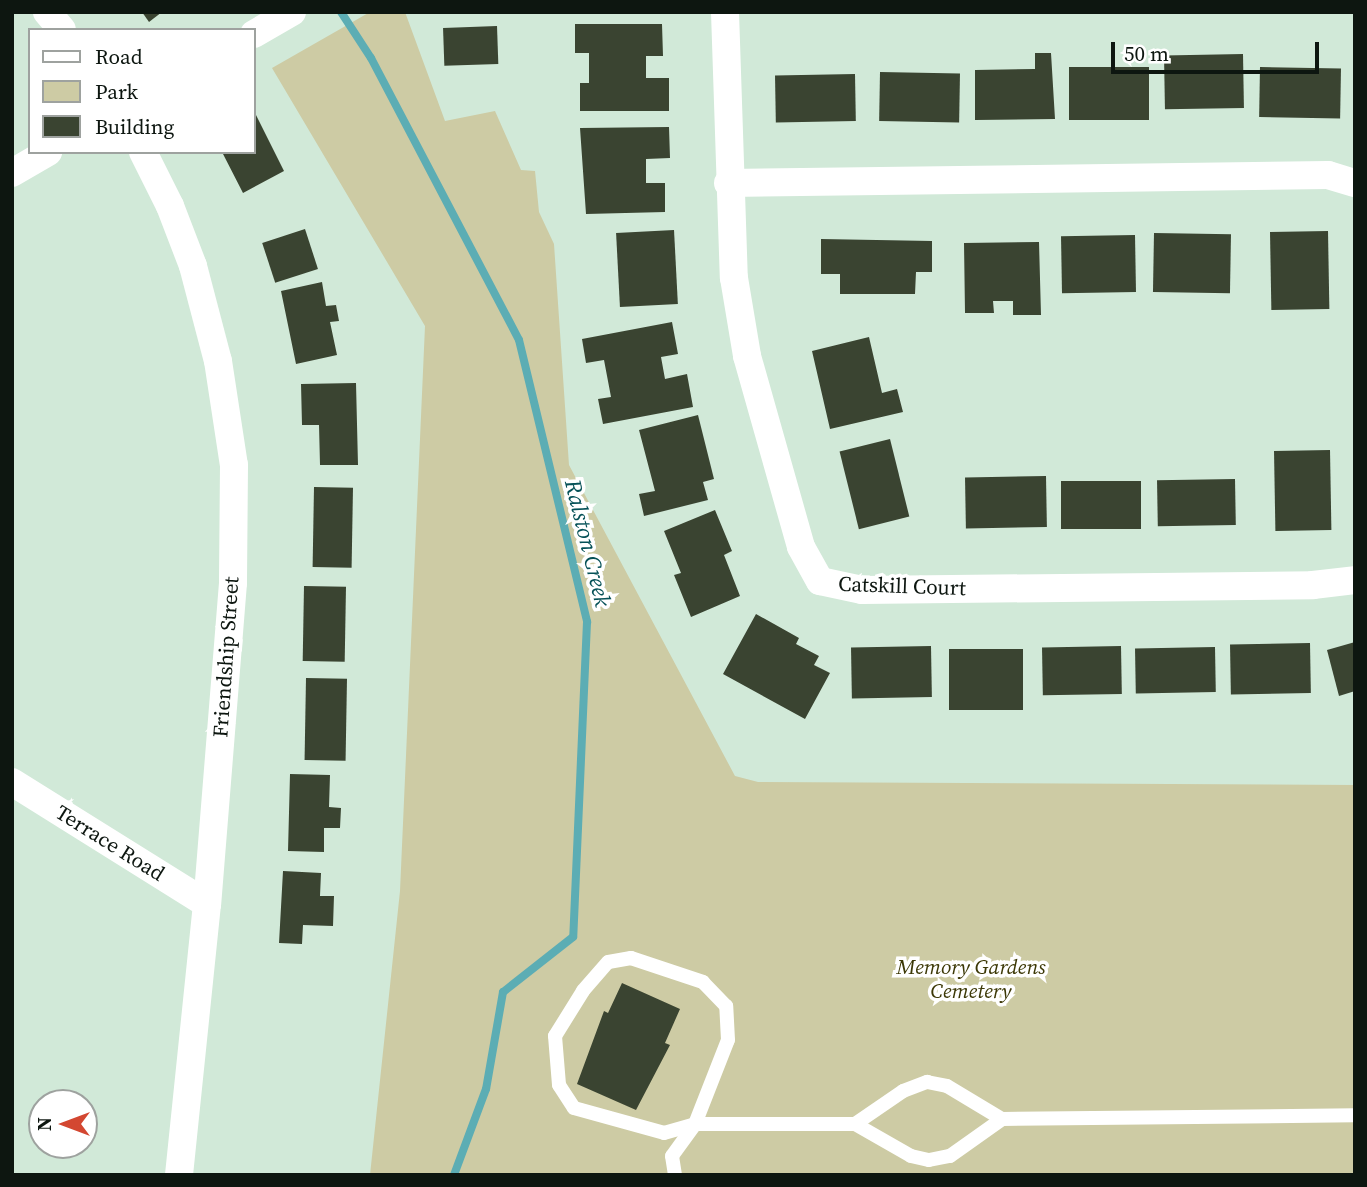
<!DOCTYPE html>
<style>
body{margin:0}
#map{position:relative;width:1367px;height:1187px;overflow:hidden;background:#d1e9d8;font-family:"Source Serif 4",serif}
div>[style]{position:absolute}
.green>*{inset:0;background:#cdcba4}
.stream>*{height:8px;margin:-4px;padding:0 4px;transform-origin:4px;border-radius:4px;background:#5cadb4}
.building>*{inset:0;background:#3a4431;transform-origin:0 0}
.lane>*{height:14px;margin:-7px;padding:0 7px;transform-origin:7px;border-radius:7px;background:#fff}
.street>*{height:28px;margin:-14px;padding:0 14px;transform-origin:14px;border-radius:14px;background:#fff}
span{translate:-50% -50%;white-space:nowrap;text-align:center;line-height:1.15;-webkit-text-stroke:7px #fff;paint-order:stroke}
.street-label{font-size:21px;color:#0d1610}
.park-label{font-size:21px;color:#3c3806;font-style:italic}
.water-label{font-size:23px;color:#055157;font-style:italic}
.frame{position:absolute;inset:0;border:14px solid #0d1610;pointer-events:none}
.legend{position:absolute;left:28px;top:28px;width:228px;height:126px;box-sizing:border-box;background:#fff;border:2px solid #9ea29f;margin:0;padding:9px 12px;list-style:none;font-size:21px;color:#0d1610}
.legend li{display:flex;align-items:center;gap:14px;height:35px}
.legend b{width:35px;border:2px solid #9ea29f}
.north{position:absolute;left:28px;top:1089px;width:70px;height:70px;box-sizing:border-box;background:#fff;border:2px solid #9ea29f;border-radius:50%;rotate:270deg;font-size:19px;font-weight:700;line-height:28px;text-align:center;color:#0d1610}
.north::after{content:'';display:block;margin:auto;width:24px;height:32px;background:#d34731;clip-path:polygon(50% 0,100% 100%,50% 72%,0 100%)}
.scale{position:absolute;left:1111px;top:42px;width:208px;height:32px;box-sizing:border-box;border:4px solid #0d1610;border-top:0;padding-left:9px;font-size:21px;line-height:24px;white-space:nowrap;color:#0d1610;-webkit-text-stroke:5px #fff;paint-order:stroke}
</style>
<div id="map">
<div class="green">
<div style="clip-path:polygon(370px 12px,405px 12px,445px 121px,495px 111px,521px 170px,535px 171px,539px 212px,554px 244px,569px 465px,735px 776px,758px 782px,1355px 785px,1355px 1175px,370px 1175px,400px 891px,425px 326px,272px 68px)"></div>
</div>
<div class="stream">
<div style="left:341px;top:12px;width:55px;rotate:56.9deg"></div>
<div style="left:371px;top:58px;width:318px;rotate:62.3deg"></div>
<div style="left:519px;top:340px;width:290px;rotate:76.4deg"></div>
<div style="left:587px;top:622px;width:315px;rotate:92.5deg"></div>
<div style="left:573px;top:937px;width:89px;rotate:141.8deg"></div>
<div style="left:503px;top:992px;width:98px;rotate:99.9deg"></div>
<div style="left:486px;top:1089px;width:92px;rotate:110.4deg"></div>
</div>
<div class="building">
<div style="clip-path:polygon(142px 12px,162px 12px,149px 22px)"></div>
<div style="clip-path:polygon(575px 24px,662px 24px,663px 56px,646px 56px,646px 78px,669px 78px,669px 111px,580px 111px,580px 83px,589px 83px,589px 53px,575px 53px)"></div>
<div style="left:497px;top:26px;width:38px;height:54px;rotate:88deg"></div>
<div style="clip-path:polygon(1035px 53px,1051px 53px,1055px 119px,975px 120px,975px 70px,1035px 69px)"></div>
<div style="left:1243px;top:54px;width:54px;height:79px;rotate:89deg"></div>
<div style="left:1069px;top:67px;width:80px;height:53px"></div>
<div style="left:1260px;top:67px;width:81px;height:50px;rotate:1deg"></div>
<div style="left:880px;top:72px;width:80px;height:49px;rotate:1deg"></div>
<div style="left:855px;top:74px;width:47px;height:80px;rotate:89deg"></div>
<div style="clip-path:polygon(254px 111px,284px 171px,243px 193px,222px 152px,254px 152px)"></div>
<div style="clip-path:polygon(669px 127px,670px 158px,646px 159px,646px 183px,665px 183px,665px 212px,586px 214px,580px 128px)"></div>
<div style="left:305px;top:229px;width:42px;height:45px;rotate:72deg"></div>
<div style="left:674px;top:230px;width:74px;height:58px;rotate:87deg"></div>
<div style="left:1328px;top:231px;width:78px;height:58px;rotate:89deg"></div>
<div style="left:1154px;top:233px;width:77px;height:59px;rotate:1deg"></div>
<div style="left:1135px;top:235px;width:57px;height:74px;rotate:89deg"></div>
<div style="clip-path:polygon(821px 239px,932px 241px,932px 272px,916px 272px,915px 294px,840px 294px,840px 274px,821px 274px)"></div>
<div style="clip-path:polygon(1039px 242px,1041px 315px,1013px 315px,1013px 301px,993px 301px,994px 313px,965px 313px,964px 243px)"></div>
<div style="clip-path:polygon(322px 282px,326px 306px,336px 305px,339px 321px,330px 322px,337px 355px,296px 364px,281px 291px)"></div>
<div style="clip-path:polygon(672px 322px,678px 354px,661px 357px,665px 379px,687px 374px,693px 407px,603px 424px,598px 399px,611px 397px,604px 360px,586px 363px,582px 339px)"></div>
<div style="clip-path:polygon(869px 337px,882px 393px,897px 389px,903px 412px,830px 429px,812px 351px)"></div>
<div style="clip-path:polygon(356px 383px,358px 465px,320px 465px,319px 425px,302px 425px,301px 384px)"></div>
<div style="clip-path:polygon(698px 415px,714px 479px,703px 482px,708px 500px,644px 516px,639px 494px,655px 491px,639px 430px)"></div>
<div style="left:890px;top:439px;width:80px;height:52px;rotate:76deg"></div>
<div style="left:1330px;top:450px;width:80px;height:56px;rotate:89deg"></div>
<div style="left:1046px;top:476px;width:51px;height:81px;rotate:89deg"></div>
<div style="left:1235px;top:479px;width:46px;height:78px;rotate:89deg"></div>
<div style="left:1061px;top:481px;width:80px;height:48px"></div>
<div style="left:314px;top:487px;width:39px;height:80px;rotate:1deg"></div>
<div style="clip-path:polygon(715px 510px,732px 551px,724px 555px,740px 596px,691px 617px,674px 575px,681px 573px,664px 531px)"></div>
<div style="left:304px;top:586px;width:42px;height:75px;rotate:1deg"></div>
<div style="clip-path:polygon(756px 614px,799px 638px,796px 644px,819px 656px,814px 665px,830px 673px,805px 719px,723px 674px)"></div>
<div style="clip-path:polygon(1355px 642px,1355px 691px,1339px 696px,1327px 650px)"></div>
<div style="left:1310px;top:643px;width:50px;height:80px;rotate:89deg"></div>
<div style="left:931px;top:646px;width:51px;height:80px;rotate:89deg"></div>
<div style="left:1121px;top:646px;width:48px;height:79px;rotate:89deg"></div>
<div style="left:1215px;top:647px;width:45px;height:80px;rotate:89deg"></div>
<div style="left:1023px;top:649px;width:61px;height:74px;rotate:90deg"></div>
<div style="left:306px;top:678px;width:41px;height:82px;rotate:1deg"></div>
<div style="clip-path:polygon(290px 774px,330px 775px,329px 807px,341px 808px,340px 828px,324px 828px,324px 852px,288px 851px)"></div>
<div style="clip-path:polygon(283px 871px,321px 873px,320px 896px,334px 896px,333px 926px,303px 925px,302px 944px,279px 943px)"></div>
<div style="clip-path:polygon(622px 983px,680px 1009px,665px 1043px,670px 1045px,636px 1110px,577px 1084px,604px 1011px,608px 1013px)"></div>
</div>
<div class="lane">
<div style="left:855px;top:1124px;width:58px;rotate:-34.5deg"></div>
<div style="left:903px;top:1091px;width:26px;rotate:-21deg"></div>
<div style="left:927px;top:1082px;width:20px;rotate:11deg"></div>
<div style="left:947px;top:1086px;width:64px;rotate:31deg"></div>
<div style="left:675px;top:1175px;width:19px;rotate:-99deg"></div>
<div style="left:672px;top:1156px;width:39px;rotate:-54deg"></div>
<div style="left:695px;top:1124px;width:90px;rotate:-68.6deg"></div>
<div style="left:728px;top:1040px;width:34px;rotate:-93deg"></div>
<div style="left:726px;top:1006px;width:33px;rotate:-134deg"></div>
<div style="left:703px;top:982px;width:76px;rotate:-161.6deg"></div>
<div style="left:631px;top:958px;width:23px;rotate:170deg"></div>
<div style="left:608px;top:962px;width:38px;rotate:131deg"></div>
<div style="left:583px;top:991px;width:53px;rotate:121.9deg"></div>
<div style="left:555px;top:1036px;width:49px;rotate:85.3deg"></div>
<div style="left:559px;top:1085px;width:27px;rotate:57deg"></div>
<div style="left:574px;top:1108px;width:93px;rotate:15.5deg"></div>
<div style="left:664px;top:1133px;width:32px;rotate:-16deg"></div>
<div style="left:695px;top:1124px;width:160px"></div>
<div style="left:855px;top:1124px;width:64px;rotate:29.7deg"></div>
<div style="left:911px;top:1156px;width:18px;rotate:13deg"></div>
<div style="left:929px;top:1160px;width:21px;rotate:-11deg"></div>
<div style="left:950px;top:1156px;width:64px;rotate:-35.4deg"></div>
<div style="left:1002px;top:1119px;width:353px;rotate:-0.6deg"></div>
</div>
<div class="street">
<div style="left:47px;top:12px;width:23px;rotate:50deg"></div>
<div style="left:725px;top:12px;width:266px;rotate:88.1deg"></div>
<div style="left:734px;top:278px;width:79px;rotate:80.5deg"></div>
<div style="left:747px;top:356px;width:198px;rotate:74.2deg"></div>
<div style="left:801px;top:547px;width:39px;rotate:61deg"></div>
<div style="left:820px;top:581px;width:43px;rotate:12.1deg"></div>
<div style="left:862px;top:590px;width:451px;rotate:-0.6deg"></div>
<div style="left:1313px;top:585px;width:42px;rotate:-6.8deg"></div>
<div style="left:254px;top:34px;width:44px;rotate:-30.1deg"></div>
<div style="left:143px;top:152px;width:60px;rotate:63.4deg"></div>
<div style="left:170px;top:206px;width:64px;rotate:69deg"></div>
<div style="left:193px;top:266px;width:98px;rotate:75.3deg"></div>
<div style="left:218px;top:361px;width:105px;rotate:81.3deg"></div>
<div style="left:234px;top:465px;width:118px;rotate:90.5deg"></div>
<div style="left:233px;top:583px;width:322px;rotate:94.6deg"></div>
<div style="left:207px;top:904px;width:272px;rotate:95.9deg"></div>
<div style="left:12px;top:173px;width:42px;rotate:-30.3deg"></div>
<div style="left:728px;top:183px;width:600px;rotate:-0.76deg"></div>
<div style="left:1328px;top:175px;width:28px;rotate:17deg"></div>
<div style="left:12px;top:782px;width:230px;rotate:32deg"></div>
</div>
<div class="street-label">
<span style="left:902px;top:586px;rotate:2deg">Catskill Court</span>
<span style="left:226px;top:657px;rotate:-86deg">Friendship Street</span>
<span style="left:110px;top:843px;rotate:32deg">Terrace Road</span>
</div>
<div class="park-label">
<span style="left:971px;top:979px">Memory Gardens<br>Cemetery</span>
</div>
<div class="water-label">
<span style="left:588px;top:543px;rotate:76deg">Ralston Creek</span>
</div>
<div class="frame"></div>
<ul class="legend">
<li><b style="height:9px;background:#fff"></b>Road</li>
<li><b style="height:19px;background:#cdcba4"></b>Park</li>
<li><b style="height:19px;background:#3a4431"></b>Building</li>
</ul>
<div class="north">N</div>
<div class="scale">50 m</div>
</div>
